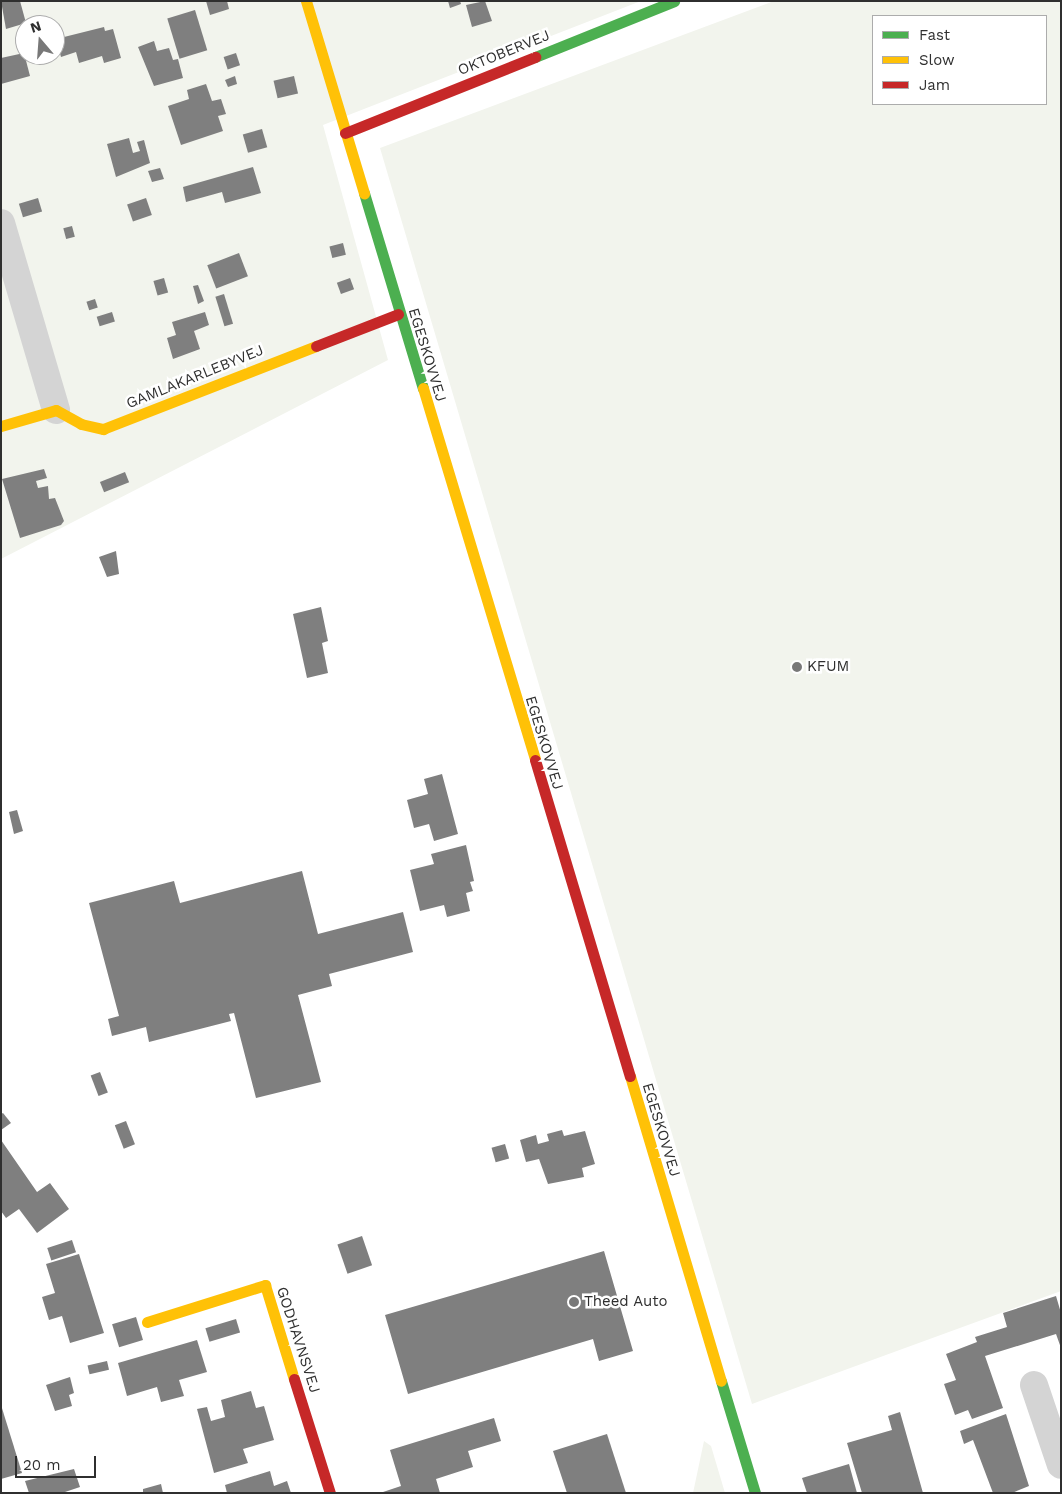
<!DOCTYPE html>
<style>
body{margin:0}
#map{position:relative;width:1062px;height:1494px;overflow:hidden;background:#fff;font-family:"Work Sans",sans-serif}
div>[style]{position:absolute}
.green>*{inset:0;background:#f2f4ed}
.building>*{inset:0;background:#7f7f7f;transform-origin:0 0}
.street>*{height:28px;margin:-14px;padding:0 14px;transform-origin:14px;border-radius:14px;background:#d4d4d4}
.fast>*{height:11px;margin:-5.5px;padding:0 5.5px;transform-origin:5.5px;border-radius:5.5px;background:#4caf50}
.slow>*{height:11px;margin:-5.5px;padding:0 5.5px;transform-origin:5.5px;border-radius:5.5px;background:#ffc107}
.jam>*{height:11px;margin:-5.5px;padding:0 5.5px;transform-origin:5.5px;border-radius:5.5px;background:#c62828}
.dots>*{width:14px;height:14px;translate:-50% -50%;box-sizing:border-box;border:2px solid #fff;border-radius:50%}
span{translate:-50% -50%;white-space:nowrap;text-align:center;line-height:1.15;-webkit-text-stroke:5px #fff;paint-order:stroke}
.street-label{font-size:15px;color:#2f2f2f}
.poi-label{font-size:15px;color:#2f2f2f}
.left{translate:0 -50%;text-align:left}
.frame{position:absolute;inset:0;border:2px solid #2f2f2f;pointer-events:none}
.legend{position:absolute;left:872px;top:15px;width:175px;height:90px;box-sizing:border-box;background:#fff;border:1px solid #acacac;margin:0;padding:6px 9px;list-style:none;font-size:15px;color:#2f2f2f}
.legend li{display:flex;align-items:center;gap:10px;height:25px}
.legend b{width:25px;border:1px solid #acacac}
.north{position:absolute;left:15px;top:15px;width:50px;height:50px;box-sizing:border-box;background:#fff;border:1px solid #acacac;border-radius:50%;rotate:342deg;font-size:14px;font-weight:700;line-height:20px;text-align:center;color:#2f2f2f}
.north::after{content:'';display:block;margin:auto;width:18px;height:22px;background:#787878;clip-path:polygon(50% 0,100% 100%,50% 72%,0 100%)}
.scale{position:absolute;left:15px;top:1456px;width:81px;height:22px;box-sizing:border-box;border:2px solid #2f2f2f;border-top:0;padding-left:6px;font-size:15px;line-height:18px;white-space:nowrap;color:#2f2f2f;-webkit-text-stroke:4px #fff;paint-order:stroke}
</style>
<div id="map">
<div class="green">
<div style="clip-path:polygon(evenodd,1px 1px,641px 1px,323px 125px,388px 360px,1px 559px,1px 1px,25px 25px,55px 25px,55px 55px,25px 55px,25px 25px)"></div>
<div style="clip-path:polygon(evenodd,774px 1px,1061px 1px,1061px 1291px,752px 1404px,380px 148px,774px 1px,1046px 16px,1046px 104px,873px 104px,873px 16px,1046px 16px)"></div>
<div style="clip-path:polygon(704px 1441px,711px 1446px,725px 1493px,693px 1493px)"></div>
</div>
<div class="building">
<div style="clip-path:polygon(1px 1px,20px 1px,26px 23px,6px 29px)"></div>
<div style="clip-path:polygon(206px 1px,227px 1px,229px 9px,210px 15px)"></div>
<div style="clip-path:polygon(448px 1px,460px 1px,461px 4px,450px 8px)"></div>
<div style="clip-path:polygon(485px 1px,492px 21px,472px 27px,466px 5px)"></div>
<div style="left:195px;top:10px;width:42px;height:29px;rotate:73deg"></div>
<div style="clip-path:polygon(104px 27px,105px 31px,113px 29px,121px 58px,104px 63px,102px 56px,79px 63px,76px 52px,61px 57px,56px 39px)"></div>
<div style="clip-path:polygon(154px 41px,157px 51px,169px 48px,173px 60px,178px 59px,183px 78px,154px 86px,138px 47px)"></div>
<div style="clip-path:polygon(24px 53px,30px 76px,1px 84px,1px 58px)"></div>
<div style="left:236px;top:53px;width:13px;height:13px;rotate:72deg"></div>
<div style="clip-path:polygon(235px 76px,237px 84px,228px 87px,225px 80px)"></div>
<div style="left:294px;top:76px;width:18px;height:21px;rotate:77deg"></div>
<div style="clip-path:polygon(206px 84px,212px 101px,221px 99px,226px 114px,218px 116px,223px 131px,181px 145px,168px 106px,189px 99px,187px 90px)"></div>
<div style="left:262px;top:129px;width:19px;height:20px;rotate:74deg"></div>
<div style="clip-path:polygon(129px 138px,133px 153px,140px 151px,137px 142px,144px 140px,150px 163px,116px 177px,107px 144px)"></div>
<div style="clip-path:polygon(253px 167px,261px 193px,225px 203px,222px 192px,186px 202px,183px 187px)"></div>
<div style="clip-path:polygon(160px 168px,164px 179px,152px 182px,148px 171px)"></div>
<div style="left:38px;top:198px;width:14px;height:20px;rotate:73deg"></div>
<div style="left:146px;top:198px;width:18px;height:20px;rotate:71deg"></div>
<div style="left:72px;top:226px;width:11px;height:9px;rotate:75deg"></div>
<div style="left:343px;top:243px;width:12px;height:14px;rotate:76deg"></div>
<div style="left:239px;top:253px;width:25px;height:34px;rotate:69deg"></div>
<div style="left:164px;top:278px;width:15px;height:11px;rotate:74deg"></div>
<div style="left:350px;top:278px;width:12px;height:14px;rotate:70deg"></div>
<div style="clip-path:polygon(198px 285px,204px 301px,198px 304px,193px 286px)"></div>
<div style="left:224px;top:294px;width:31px;height:9px;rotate:73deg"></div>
<div style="left:95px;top:299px;width:9px;height:9px;rotate:72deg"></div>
<div style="left:112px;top:312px;width:10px;height:16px;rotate:73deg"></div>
<div style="clip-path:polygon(205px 312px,209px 325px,194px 331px,200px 349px,173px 359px,167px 338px,176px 335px,172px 322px)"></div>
<div style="clip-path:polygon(44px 469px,47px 478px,36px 481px,38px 488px,48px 486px,49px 499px,55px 498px,64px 521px,61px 525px,20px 538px,2px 479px)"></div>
<div style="left:125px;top:472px;width:11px;height:27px;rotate:68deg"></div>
<div style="clip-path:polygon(116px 551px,119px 574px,107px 577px,99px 557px)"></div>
<div style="clip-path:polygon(321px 607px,328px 641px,322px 643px,328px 673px,307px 678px,293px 614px)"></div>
<div style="clip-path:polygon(442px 774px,458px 834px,434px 841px,429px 824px,414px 828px,407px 800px,428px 794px,424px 779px)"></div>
<div style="clip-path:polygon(17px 810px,23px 831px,14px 834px,9px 812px)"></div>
<div style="clip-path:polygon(466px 845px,474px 881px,470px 882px,473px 891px,466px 893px,470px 911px,447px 917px,444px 905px,420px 911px,410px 870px,434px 864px,431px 854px)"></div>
<div style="clip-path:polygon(302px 871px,318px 934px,403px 912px,413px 952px,329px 974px,332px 986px,298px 995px,321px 1082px,256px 1098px,234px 1013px,229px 1014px,231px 1021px,149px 1042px,146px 1027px,112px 1036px,108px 1019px,119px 1016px,89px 903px,174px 881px,180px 903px)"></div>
<div style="left:100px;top:1072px;width:22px;height:10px;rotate:69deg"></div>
<div style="clip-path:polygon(3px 1113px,11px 1123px,1px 1130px,1px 1114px)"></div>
<div style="left:126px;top:1121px;width:25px;height:12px;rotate:69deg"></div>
<div style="clip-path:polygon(562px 1130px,564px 1136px,585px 1131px,595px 1164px,582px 1168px,584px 1177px,548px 1184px,539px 1159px,526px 1162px,520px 1140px,536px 1135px,538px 1144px,549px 1141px,547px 1134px)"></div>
<div style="clip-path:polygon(1px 1140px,37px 1192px,50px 1183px,69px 1209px,37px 1233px,19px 1209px,6px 1218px,1px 1211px)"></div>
<div style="left:505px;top:1144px;width:15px;height:14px;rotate:74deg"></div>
<div style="left:362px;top:1236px;width:31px;height:26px;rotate:71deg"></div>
<div style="left:72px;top:1240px;width:13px;height:26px;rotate:72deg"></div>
<div style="clip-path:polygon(604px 1251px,633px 1351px,599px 1361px,593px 1339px,408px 1394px,385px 1315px)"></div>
<div style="clip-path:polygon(79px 1254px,104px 1333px,70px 1343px,62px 1316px,49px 1320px,42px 1297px,55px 1293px,46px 1264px)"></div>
<div style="clip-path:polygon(1056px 1296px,1061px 1313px,1061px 1348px,1056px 1334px,985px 1356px,1003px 1408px,972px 1419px,968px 1410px,955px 1415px,944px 1384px,956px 1380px,946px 1354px,977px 1342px,975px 1337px,1007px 1327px,1003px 1313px)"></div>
<div style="left:136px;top:1317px;width:24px;height:25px;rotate:73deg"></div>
<div style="left:236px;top:1319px;width:14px;height:32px;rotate:73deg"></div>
<div style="clip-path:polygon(197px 1340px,207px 1372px,179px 1380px,184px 1396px,161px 1402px,157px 1387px,127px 1396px,118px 1363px)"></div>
<div style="left:107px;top:1361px;width:9px;height:20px;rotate:77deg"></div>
<div style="clip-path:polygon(70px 1377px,74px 1393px,69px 1395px,72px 1406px,55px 1411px,46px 1385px)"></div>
<div style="clip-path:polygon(251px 1391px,256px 1408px,264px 1406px,274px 1440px,243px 1449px,248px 1463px,214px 1473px,197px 1409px,207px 1407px,211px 1421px,225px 1417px,221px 1400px)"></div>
<div style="clip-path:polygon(1px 1405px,22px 1473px,1px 1479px)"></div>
<div style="clip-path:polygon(900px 1412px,923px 1493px,862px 1493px,847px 1443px,892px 1430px,888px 1416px)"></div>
<div style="clip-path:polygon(1006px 1414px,1029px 1486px,1012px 1493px,993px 1493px,973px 1440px,964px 1444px,960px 1431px)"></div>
<div style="clip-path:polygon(494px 1418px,501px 1441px,468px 1451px,473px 1467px,436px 1479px,440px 1493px,380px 1493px,401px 1486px,390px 1450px)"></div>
<div style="clip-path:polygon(607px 1434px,626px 1493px,567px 1493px,553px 1451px)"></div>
<div style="clip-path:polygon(849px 1464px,857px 1493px,807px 1493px,802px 1478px)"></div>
<div style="clip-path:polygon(74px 1469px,80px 1487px,62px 1493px,29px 1493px,25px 1481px)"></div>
<div style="clip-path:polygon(270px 1471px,274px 1486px,287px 1481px,291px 1493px,227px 1493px,225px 1485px)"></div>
<div style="clip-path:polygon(161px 1484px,163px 1493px,143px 1493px,143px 1489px)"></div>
</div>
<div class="street">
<div style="left:1px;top:223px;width:195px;rotate:73.6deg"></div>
<div style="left:1034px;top:1385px;width:84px;rotate:71.4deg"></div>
</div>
<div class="fast">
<div style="left:535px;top:57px;width:150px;rotate:-21.9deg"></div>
<div style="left:364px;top:193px;width:204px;rotate:73.2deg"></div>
<div style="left:721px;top:1381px;width:117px;rotate:73.1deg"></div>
</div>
<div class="slow">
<div style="left:306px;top:1px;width:201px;rotate:73.2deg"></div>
<div style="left:423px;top:388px;width:388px;rotate:73.2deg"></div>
<div style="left:1px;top:426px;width:57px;rotate:-16.2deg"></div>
<div style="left:56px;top:410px;width:29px;rotate:29deg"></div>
<div style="left:81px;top:424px;width:23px;rotate:13deg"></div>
<div style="left:103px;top:429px;width:229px;rotate:-21.3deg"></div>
<div style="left:630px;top:1076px;width:318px;rotate:73.4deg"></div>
<div style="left:147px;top:1322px;width:124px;rotate:-17.4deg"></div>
<div style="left:265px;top:1285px;width:98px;rotate:72.9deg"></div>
</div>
<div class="jam">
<div style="left:345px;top:133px;width:205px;rotate:-21.8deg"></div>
<div style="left:316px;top:346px;width:88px;rotate:-21.3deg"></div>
<div style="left:535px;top:760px;width:330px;rotate:73.3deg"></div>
<div style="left:294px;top:1379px;width:120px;rotate:72.5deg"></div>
</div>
<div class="dots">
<div style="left:797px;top:667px;background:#787878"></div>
<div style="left:574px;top:1302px;background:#787878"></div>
</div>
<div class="street-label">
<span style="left:504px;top:53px;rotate:-22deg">OKTOBERVEJ</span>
<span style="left:427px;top:355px;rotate:73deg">EGESKOVVEJ</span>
<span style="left:195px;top:377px;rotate:-22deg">GAMLAKARLEBYVEJ</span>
<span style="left:544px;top:743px;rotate:73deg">EGESKOVVEJ</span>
<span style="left:661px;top:1130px;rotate:73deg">EGESKOVVEJ</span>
<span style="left:298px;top:1340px;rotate:72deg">GODHAVNSVEJ</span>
</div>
<div class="poi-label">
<span class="left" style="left:807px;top:667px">KFUM</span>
<span class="left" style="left:584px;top:1302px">Theed Auto</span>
</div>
<div class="frame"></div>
<ul class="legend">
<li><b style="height:6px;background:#4caf50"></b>Fast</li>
<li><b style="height:6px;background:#ffc107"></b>Slow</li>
<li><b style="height:6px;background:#c62828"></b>Jam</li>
</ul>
<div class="north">N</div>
<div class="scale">20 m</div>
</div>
